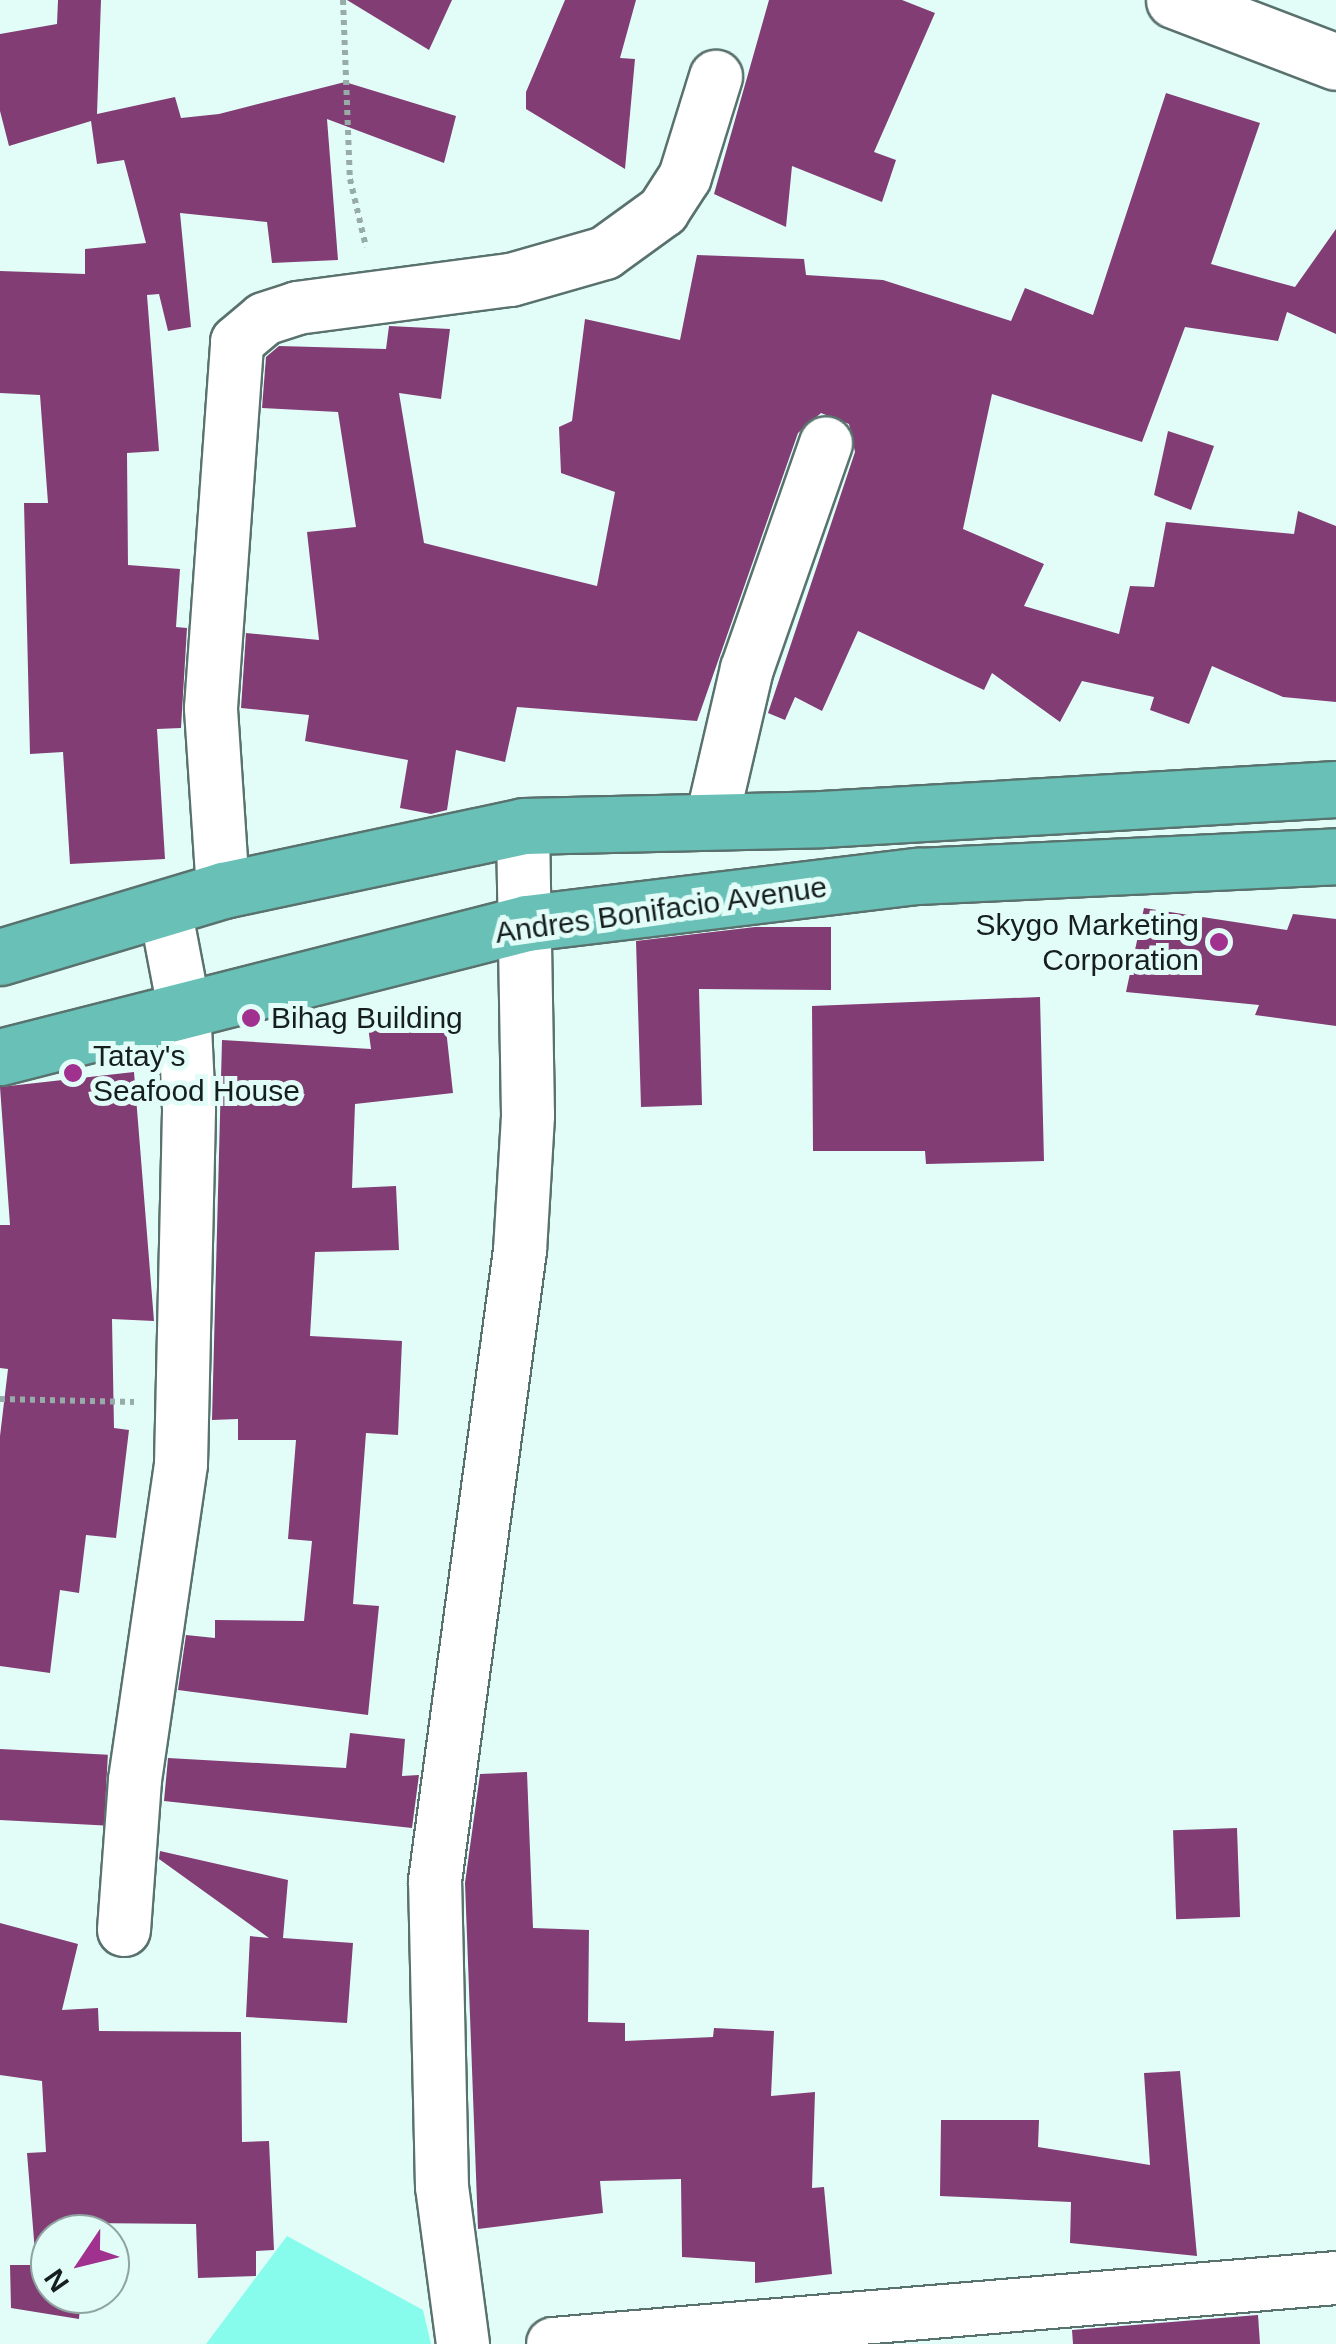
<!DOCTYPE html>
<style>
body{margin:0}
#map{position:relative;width:1336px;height:2344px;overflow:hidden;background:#e2fdf8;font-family:Arial,sans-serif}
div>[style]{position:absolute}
.green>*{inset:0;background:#87fcec}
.building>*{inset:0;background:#823d75;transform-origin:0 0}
.path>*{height:6px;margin-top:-3px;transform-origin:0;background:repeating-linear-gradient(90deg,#97aca8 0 5px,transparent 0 10px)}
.roads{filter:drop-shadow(2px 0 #5a726e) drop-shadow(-2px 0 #5a726e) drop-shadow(0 2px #5a726e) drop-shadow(0 -2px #5a726e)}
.minor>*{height:52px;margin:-26px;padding:0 26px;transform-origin:26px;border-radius:26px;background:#fff}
.tertiary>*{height:55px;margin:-27.5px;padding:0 27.5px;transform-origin:27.5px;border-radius:27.5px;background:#fff}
.trunk>*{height:55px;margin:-27.5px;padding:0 27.5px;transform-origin:27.5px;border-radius:27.5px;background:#68c0b6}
.dots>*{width:28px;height:28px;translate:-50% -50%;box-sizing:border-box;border:5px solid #e2fdf8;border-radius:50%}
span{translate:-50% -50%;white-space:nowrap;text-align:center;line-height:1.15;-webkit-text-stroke:10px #e2fdf8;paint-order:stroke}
.street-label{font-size:30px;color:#161f1e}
.poi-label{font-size:30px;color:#161f1e}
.right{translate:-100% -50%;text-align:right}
.left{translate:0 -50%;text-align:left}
.north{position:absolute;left:30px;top:2214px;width:100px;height:100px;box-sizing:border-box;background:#e2fdf8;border:2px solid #90a4a1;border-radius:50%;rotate:235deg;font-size:28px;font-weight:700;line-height:40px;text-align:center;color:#161f1e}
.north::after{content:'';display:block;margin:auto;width:35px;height:45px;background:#a0318f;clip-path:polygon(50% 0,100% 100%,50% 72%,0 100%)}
</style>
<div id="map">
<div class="green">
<div style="clip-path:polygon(287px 2236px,423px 2310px,431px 2344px,206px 2344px)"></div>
</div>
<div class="building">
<div style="clip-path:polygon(58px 0,101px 0,97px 114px,175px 97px,181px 118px,219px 114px,345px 82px,456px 116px,444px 163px,327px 119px,338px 260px,272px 263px,267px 222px,180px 213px,191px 327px,168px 331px,159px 294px,147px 295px,159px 451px,127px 453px,128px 565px,180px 569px,176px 627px,187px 628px,181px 728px,157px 729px,165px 859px,70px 864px,63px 752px,30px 754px,24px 503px,48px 503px,40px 395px,0 393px,0 271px,85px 274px,85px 249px,146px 243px,124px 160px,97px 164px,91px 121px,9px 146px,0 111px,0 34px,57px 24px)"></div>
<div style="clip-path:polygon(347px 0,452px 0,429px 50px)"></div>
<div style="clip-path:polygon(565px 0,636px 0,620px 58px,635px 59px,625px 169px,526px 109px,526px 92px)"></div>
<div style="clip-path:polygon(769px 0,902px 0,935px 13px,874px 152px,896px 160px,882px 202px,792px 166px,786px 227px,714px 194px)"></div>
<div style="clip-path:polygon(1166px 93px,1260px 123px,1211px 264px,1295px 287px,1336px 229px,1336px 334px,1287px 312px,1278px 341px,1185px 327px,1142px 442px,992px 394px,963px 529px,1044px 564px,1024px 606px,1119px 634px,1130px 586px,1154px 587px,1166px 522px,1294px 534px,1298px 511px,1336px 526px,1336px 702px,1283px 697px,1212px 666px,1189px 724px,1150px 710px,1154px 697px,1082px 681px,1060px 722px,992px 673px,984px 690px,858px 631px,822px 711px,795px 697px,785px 720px,768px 713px,855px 452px,849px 424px,821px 413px,798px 433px,697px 721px,517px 707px,505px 762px,456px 750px,447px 810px,431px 814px,400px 808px,408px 760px,305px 741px,309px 715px,241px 708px,246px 633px,319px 640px,307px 532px,356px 527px,338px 412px,262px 408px,266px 357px,279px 346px,386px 349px,389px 326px,450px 329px,441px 399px,399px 393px,424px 543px,597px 586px,615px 492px,561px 473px,559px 427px,572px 421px,585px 319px,680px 340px,697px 255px,804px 259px,806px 275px,883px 280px,1011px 321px,1025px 288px,1093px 315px)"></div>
<div style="clip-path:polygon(1168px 431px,1214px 446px,1191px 510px,1154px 495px)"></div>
<div style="clip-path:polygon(1144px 908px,1287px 930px,1293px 914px,1336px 919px,1336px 1026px,1255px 1015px,1259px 1005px,1126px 992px)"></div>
<div style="clip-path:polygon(755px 927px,831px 927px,831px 990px,699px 989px,702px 1105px,641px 1107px,636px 941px)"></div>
<div style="clip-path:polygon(1040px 997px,1044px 1161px,926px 1164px,925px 1151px,813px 1151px,812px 1006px)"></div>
<div style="clip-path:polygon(444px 1011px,453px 1093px,355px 1104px,352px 1188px,396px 1186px,399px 1250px,315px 1252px,310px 1336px,402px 1341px,398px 1435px,366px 1433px,353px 1604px,379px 1606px,368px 1715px,178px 1690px,186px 1635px,215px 1638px,215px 1620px,304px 1621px,312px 1541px,288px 1539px,296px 1440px,238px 1440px,238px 1419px,212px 1420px,222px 1040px,371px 1049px,367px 1019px)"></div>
<div style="clip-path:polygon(134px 1072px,154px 1321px,112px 1319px,114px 1428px,129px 1430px,116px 1538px,86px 1535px,79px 1593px,60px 1590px,50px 1673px,0 1666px,0 1436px,8px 1369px,0 1368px,0 1225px,10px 1225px,0 1087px)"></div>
<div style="clip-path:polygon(350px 1733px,405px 1739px,402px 1776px,419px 1775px,412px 1828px,164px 1801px,168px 1758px,346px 1768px)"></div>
<div style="left:0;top:1749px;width:108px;height:71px;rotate:3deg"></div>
<div style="clip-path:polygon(527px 1772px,533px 1928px,589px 1930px,588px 2022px,625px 2023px,625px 2041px,713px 2037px,714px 2028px,774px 2031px,771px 2096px,815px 2092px,812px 2188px,824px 2187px,832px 2274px,755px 2283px,755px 2262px,682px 2257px,681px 2179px,600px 2181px,603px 2213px,478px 2229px,465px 1883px,480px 1774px)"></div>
<div style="left:1237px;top:1828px;width:89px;height:64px;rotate:88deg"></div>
<div style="clip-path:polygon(160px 1851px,288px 1880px,283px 1938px,353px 1943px,347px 2023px,246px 2017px,250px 1936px,269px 1938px,159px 1859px)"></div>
<div style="clip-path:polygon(0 1923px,78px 1944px,62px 2010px,98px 2008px,99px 2031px,241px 2032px,242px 2142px,269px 2141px,274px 2250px,256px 2251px,256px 2276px,198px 2278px,196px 2224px,84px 2223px,85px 2234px,50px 2234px,50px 2294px,81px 2294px,79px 2319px,11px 2308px,10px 2265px,36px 2265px,27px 2153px,46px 2152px,42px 2081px,0 2075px)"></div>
<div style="clip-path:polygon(1180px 2071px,1197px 2256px,1070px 2243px,1071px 2202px,940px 2196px,941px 2120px,1039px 2120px,1038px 2147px,1150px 2165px,1144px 2073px)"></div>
<div style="clip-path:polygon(1258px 2315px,1260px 2344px,1073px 2344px,1072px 2330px)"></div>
</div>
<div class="path">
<div style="left:343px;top:0;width:179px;rotate:87.8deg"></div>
<div style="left:350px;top:179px;width:70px;rotate:76.8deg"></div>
<div style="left:0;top:1399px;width:134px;rotate:1.3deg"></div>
</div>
<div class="roads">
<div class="minor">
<div style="left:712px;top:819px;width:154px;rotate:-76.9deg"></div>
<div style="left:747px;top:669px;width:239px;rotate:-70.7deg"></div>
<div style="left:223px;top:890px;width:182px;rotate:-93.8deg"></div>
<div style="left:211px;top:708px;width:367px;rotate:-85.9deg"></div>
<div style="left:237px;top:342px;width:35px;rotate:-40deg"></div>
<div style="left:264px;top:319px;width:35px;rotate:-18deg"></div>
<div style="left:297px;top:308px;width:216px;rotate:-7.5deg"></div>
<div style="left:511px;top:280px;width:98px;rotate:-16deg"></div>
<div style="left:605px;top:253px;width:72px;rotate:-35.9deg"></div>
<div style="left:663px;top:211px;width:40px;rotate:-57.1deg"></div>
<div style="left:685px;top:177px;width:105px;rotate:-72.8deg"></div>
<div style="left:124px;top:1930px;width:150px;rotate:-85.8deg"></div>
<div style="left:135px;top:1780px;width:319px;rotate:-81.7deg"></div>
<div style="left:181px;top:1464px;width:355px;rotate:-88.7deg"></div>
<div style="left:189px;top:1109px;width:101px;rotate:-92.8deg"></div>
<div style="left:184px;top:1008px;width:102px;rotate:-100.8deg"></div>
<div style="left:463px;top:2344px;width:158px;rotate:-97.6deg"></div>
<div style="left:442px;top:2187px;width:306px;rotate:-91.3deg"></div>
<div style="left:435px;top:1881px;width:636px;rotate:-82.32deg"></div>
<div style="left:520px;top:1251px;width:136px;rotate:-86.6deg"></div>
<div style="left:528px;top:1115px;width:289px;rotate:-91deg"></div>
<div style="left:553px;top:2344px;width:786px;rotate:-4.82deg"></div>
</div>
<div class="tertiary">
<div style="left:1174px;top:0;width:173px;rotate:20.9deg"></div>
</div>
<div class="trunk">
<div style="left:0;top:957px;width:233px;rotate:-16.7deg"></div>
<div style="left:223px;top:890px;width:307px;rotate:-12deg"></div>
<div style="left:523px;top:826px;width:299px;rotate:-1.3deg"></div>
<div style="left:822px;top:819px;width:515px;rotate:-3.34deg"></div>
<div style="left:0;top:1057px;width:544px;rotate:-14.27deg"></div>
<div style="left:527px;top:923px;width:394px;rotate:-6.9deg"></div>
<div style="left:918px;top:876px;width:418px;rotate:-2.7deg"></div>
</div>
</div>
<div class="dots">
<div style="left:1219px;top:942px;background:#a0318f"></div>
<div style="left:251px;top:1018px;background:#a0318f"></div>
<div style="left:73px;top:1073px;background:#a0318f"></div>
</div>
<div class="street-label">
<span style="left:661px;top:910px;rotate:-8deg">Andres Bonifacio Avenue</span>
</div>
<div class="poi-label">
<span class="right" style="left:1199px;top:942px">Skygo Marketing<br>Corporation</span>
<span class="left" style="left:271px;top:1018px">Bihag Building</span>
<span class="left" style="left:93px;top:1073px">Tatay's<br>Seafood House</span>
</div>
<div class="north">N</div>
</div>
